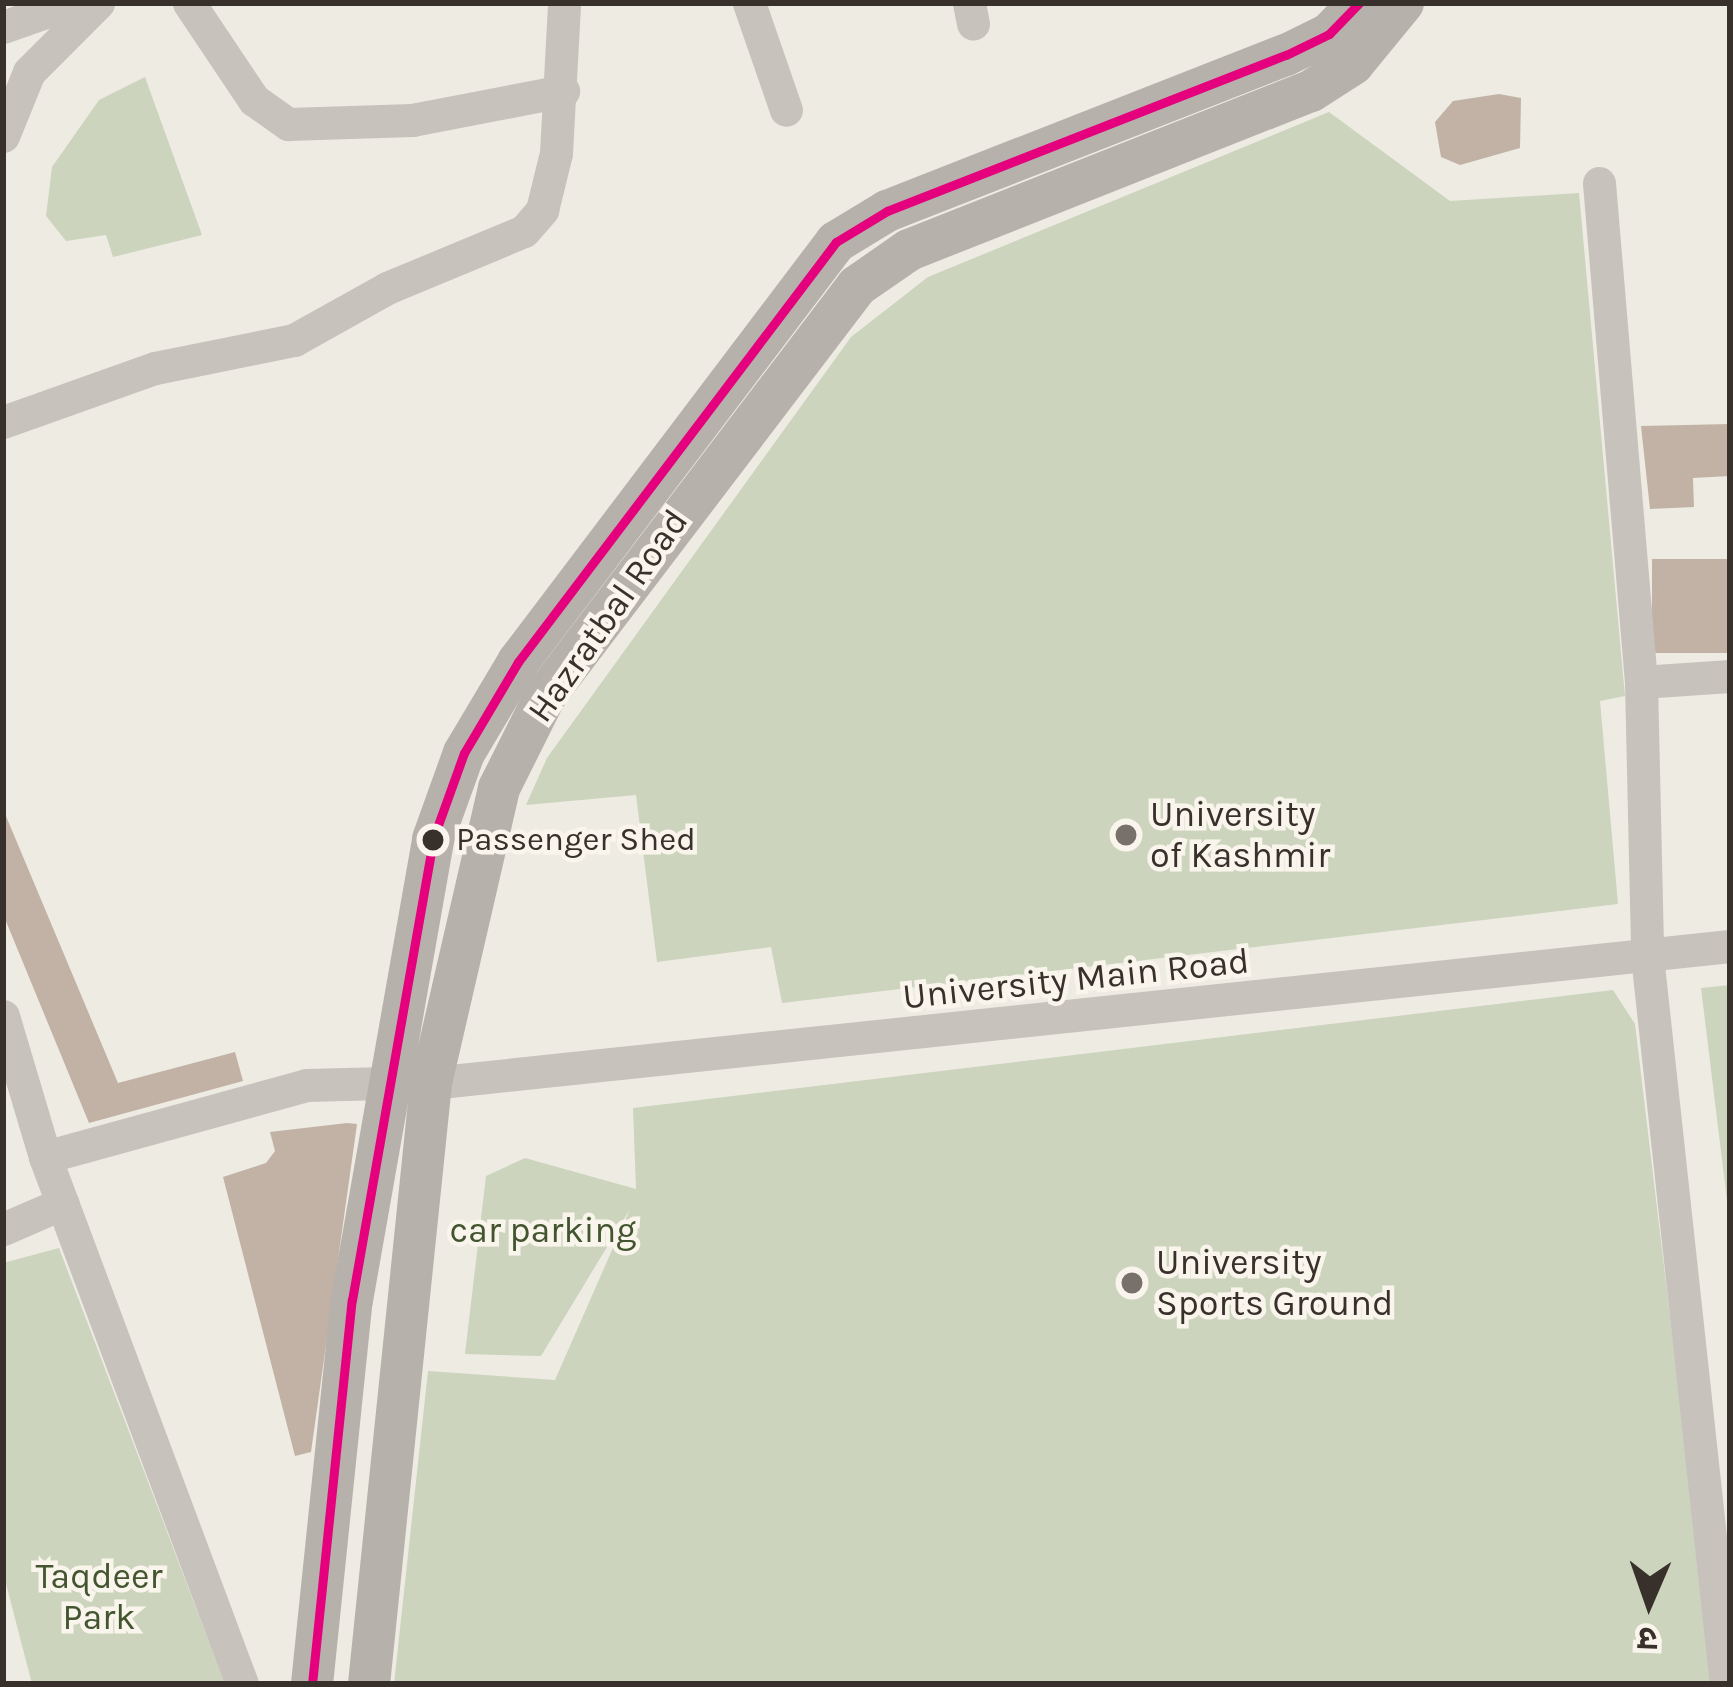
<!DOCTYPE html>
<meta charset="utf-8">
<style>
body{margin:0}
#map{position:relative;width:1733px;height:1687px;overflow:hidden;background:#eeebe3;font-family:Karla,"Noto Sans Devanagari",sans-serif}
div>[style]{position:absolute}
.green>*{inset:0;background:#ccd4be}
.building>*{inset:0;background:#c1b2a5;transform-origin:0 0}
.minor>*{height:33px;margin:-16.5px;padding:0 16.5px;transform-origin:16.5px;border-radius:16.5px;background:#c7c3bc}
.major>*{height:42px;margin:-21px;padding:0 21px;transform-origin:21px;border-radius:21px;background:#b6b1ab}
.bus-1>*{height:9px;margin:-4.5px;padding:0 4.5px;transform-origin:4.5px;border-radius:4.5px;background:#e5007d}
.dots>*{width:33px;height:33px;translate:-50% -50%;box-sizing:border-box;border:6px solid #faf5ec;border-radius:50%}
span{translate:-50% -50%;white-space:nowrap;text-align:center;line-height:1.15;-webkit-text-stroke:9px #faf5ec;paint-order:stroke}
.bus-label{font-size:33px;color:#38302a}
.left{translate:0 -50%;text-align:left}
.street-label{font-size:36px;color:#38302a}
.poi-label{font-size:36px;color:#38302a}
.park-label{font-size:36px;color:#42552f}
.frame{position:absolute;inset:0;border:6px solid #38302a;pointer-events:none}
.north{position:absolute;left:1589px;top:1543px;width:120px;height:120px;-webkit-text-stroke:9px #faf5ec;paint-order:stroke;rotate:182deg;font-size:33px;font-weight:700;line-height:48px;text-align:center;color:#38302a}
.north::after{content:'';display:block;margin:auto;width:42px;height:54px;background:#38302a;clip-path:polygon(50% 0,100% 100%,50% 72%,0 100%)}
</style>
<div id="map">
<div class="green">
<div style="clip-path:polygon(145px 77px,202px 235px,113px 257px,106px 235px,66px 241px,46px 216px,52px 167px,99px 100px)"></div>
<div style="clip-path:polygon(1329px 112px,1450px 201px,1579px 193px,1625px 696px,1600px 701px,1618px 904px,782px 1003px,771px 947px,657px 962px,636px 795px,526px 805px,547px 758px,851px 337px,928px 277px)"></div>
<div style="clip-path:polygon(1730px 985px,1730px 1225px,1701px 988px)"></div>
<div style="clip-path:polygon(1613px 990px,1635px 1024px,1714px 1684px,394px 1684px,428px 1371px,555px 1380px,630px 1209px,541px 1356px,465px 1354px,486px 1176px,525px 1158px,636px 1189px,633px 1108px)"></div>
<div style="clip-path:polygon(59px 1248px,225px 1684px,32px 1684px,3px 1572px,3px 1263px)"></div>
</div>
<div class="building">
<div style="clip-path:polygon(1499px 94px,1521px 98px,1520px 148px,1460px 165px,1441px 157px,1435px 122px,1453px 101px)"></div>
<div style="clip-path:polygon(1730px 424px,1730px 476px,1693px 478px,1694px 507px,1650px 509px,1641px 426px)"></div>
<div style="left:1730px;top:559px;width:94px;height:78px;rotate:90deg"></div>
<div style="clip-path:polygon(3px 809px,118px 1083px,235px 1052px,243px 1081px,89px 1123px,3px 914px)"></div>
<div style="clip-path:polygon(347px 1123px,357px 1124px,311px 1452px,295px 1456px,223px 1177px,266px 1163px,275px 1151px,270px 1132px)"></div>
</div>
<div class="minor">
<div style="left:189px;top:3px;width:117px;rotate:56.2deg"></div>
<div style="left:254px;top:100px;width:42px;rotate:35.2deg"></div>
<div style="left:288px;top:124px;width:124px;rotate:-1.8deg"></div>
<div style="left:412px;top:120px;width:154px;rotate:-10.9deg"></div>
<div style="left:749px;top:3px;width:113px;rotate:70.9deg"></div>
<div style="left:969px;top:3px;width:21px;rotate:79deg"></div>
<div style="left:3px;top:27px;width:72px;rotate:-19.4deg"></div>
<div style="left:3px;top:136px;width:69px;rotate:-67.9deg"></div>
<div style="left:29px;top:72px;width:98px;rotate:-45deg"></div>
<div style="left:1599px;top:183px;width:501px;rotate:85.19deg"></div>
<div style="left:1641px;top:682px;width:274px;rotate:88.7deg"></div>
<div style="left:1647px;top:956px;width:732px;rotate:83.81deg"></div>
<div style="left:3px;top:422px;width:161px;rotate:-19.6deg"></div>
<div style="left:155px;top:368px;width:142px;rotate:-11.4deg"></div>
<div style="left:294px;top:340px;width:107px;rotate:-29.2deg"></div>
<div style="left:387px;top:288px;width:148px;rotate:-22.6deg"></div>
<div style="left:524px;top:231px;width:28px;rotate:-49deg"></div>
<div style="left:542px;top:210px;width:59px;rotate:-76.2deg"></div>
<div style="left:556px;top:153px;width:150px;rotate:-86.9deg"></div>
<div style="left:1641px;top:682px;width:89px;rotate:-3.9deg"></div>
<div style="left:3px;top:1016px;width:147px;rotate:73.4deg"></div>
<div style="left:45px;top:1157px;width:563px;rotate:69.5deg"></div>
<div style="left:431px;top:1083px;width:1306px;rotate:-6.02deg"></div>
<div style="left:45px;top:1157px;width:271px;rotate:-15.4deg"></div>
<div style="left:306px;top:1085px;width:79px;rotate:-1.5deg"></div>
<div style="left:3px;top:1229px;width:65px;rotate:-23.4deg"></div>
</div>
<div class="major">
<div style="left:312px;top:1684px;width:386px;rotate:-84.1deg"></div>
<div style="left:352px;top:1300px;width:468px;rotate:-80deg"></div>
<div style="left:433px;top:839px;width:91px;rotate:-70.2deg"></div>
<div style="left:464px;top:753px;width:106px;rotate:-59.3deg"></div>
<div style="left:518px;top:662px;width:527px;rotate:-52.87deg"></div>
<div style="left:836px;top:242px;width:60px;rotate:-31.3deg"></div>
<div style="left:887px;top:211px;width:428px;rotate:-21.4deg"></div>
<div style="left:1286px;top:55px;width:48px;rotate:-26deg"></div>
<div style="left:1329px;top:34px;width:43px;rotate:-45.9deg"></div>
<div style="left:369px;top:1684px;width:604px;rotate:-84.11deg"></div>
<div style="left:431px;top:1083px;width:303px;rotate:-77deg"></div>
<div style="left:499px;top:788px;width:103px;rotate:-63.4deg"></div>
<div style="left:545px;top:696px;width:515px;rotate:-52.73deg"></div>
<div style="left:857px;top:286px;width:63px;rotate:-34.7deg"></div>
<div style="left:909px;top:250px;width:432px;rotate:-21.6deg"></div>
<div style="left:1311px;top:91px;width:50px;rotate:-32.7deg"></div>
<div style="left:1353px;top:64px;width:79px;rotate:-50.7deg"></div>
</div>
<div class="bus-1">
<div style="left:312px;top:1684px;width:386px;rotate:-84.1deg"></div>
<div style="left:352px;top:1300px;width:468px;rotate:-80deg"></div>
<div style="left:433px;top:839px;width:91px;rotate:-70.2deg"></div>
<div style="left:464px;top:753px;width:106px;rotate:-59.3deg"></div>
<div style="left:518px;top:662px;width:527px;rotate:-52.87deg"></div>
<div style="left:836px;top:242px;width:60px;rotate:-31.3deg"></div>
<div style="left:887px;top:211px;width:428px;rotate:-21.4deg"></div>
<div style="left:1286px;top:55px;width:48px;rotate:-26deg"></div>
<div style="left:1329px;top:34px;width:43px;rotate:-45.9deg"></div>
</div>
<div class="dots">
<div style="left:1126px;top:835px;background:#78716b"></div>
<div style="left:433px;top:840px;background:#38302a"></div>
<div style="left:1132px;top:1283px;background:#78716b"></div>
</div>
<div class="bus-label">
<span class="left" style="left:456px;top:840px">Passenger Shed</span>
</div>
<div class="street-label">
<span style="left:608px;top:616px;rotate:-55deg">Hazratbal Road</span>
<span style="left:1076px;top:979px;rotate:-6deg">University Main Road</span>
</div>
<div class="poi-label">
<span class="left" style="left:1150px;top:835px">University<br>of Kashmir</span>
<span class="left" style="left:1156px;top:1283px">University<br>Sports Ground</span>
</div>
<div class="park-label">
<span style="left:543px;top:1231px">car parking</span>
<span style="left:99px;top:1597px">Taqdeer<br>Park</span>
</div>
<div class="frame"></div>
<div class="north">उ</div>
</div>
